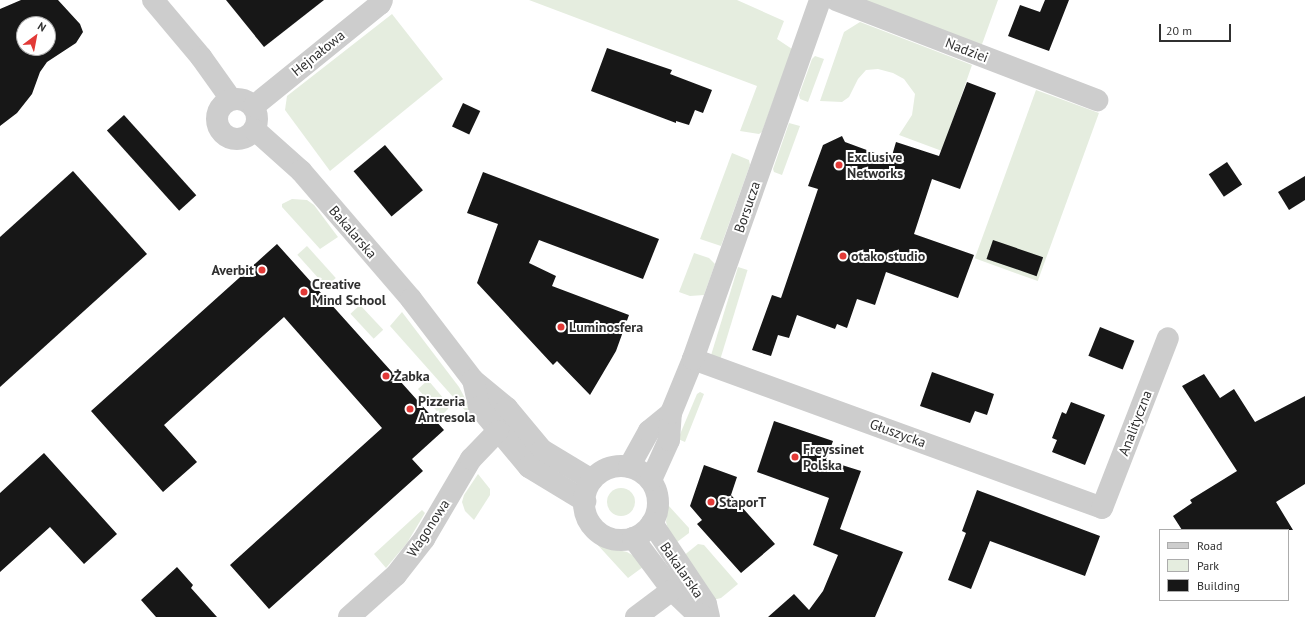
<!DOCTYPE html>
<meta charset="utf-8">
<style>
body{margin:0}
#map{position:relative;width:1305px;height:617px;overflow:hidden;background:#fff;font-family:"PT Sans",sans-serif}
div>[style]{position:absolute}
.green>*{inset:0;background:#e5eddf;transform-origin:0 0}
.round{border-radius:50%}
.building>*{inset:0;background:#171717;transform-origin:0 0}
.street>*{height:22px;margin:-11px;padding:0 11px;transform-origin:11px;border-radius:11px;background:#cdcdcd}
.street>.ring{margin:-11px;padding:0;box-sizing:content-box;background:none;border:22px solid #cdcdcd;border-radius:50%}
.dots>*{width:11px;height:11px;translate:-50% -50%;box-sizing:border-box;border:2px solid #fff;border-radius:50%}
span{translate:-50% -50%;white-space:nowrap;text-align:center;line-height:1.15;-webkit-text-stroke:4px #fff;paint-order:stroke}
.street-label{font-size:14px;color:#303030}
.poi-label{font-size:14px;color:#303030;font-weight:700}
.left{translate:0 -50%;text-align:left}
.right{translate:-100% -50%;text-align:right}
.legend{position:absolute;left:1159px;top:529px;width:130px;height:72px;box-sizing:border-box;background:#fff;border:1px solid #acacac;margin:0;padding:5px 7px;list-style:none;font-size:12px;color:#303030}
.legend li{display:flex;align-items:center;gap:8px;height:20px}
.legend b{width:20px;border:1px solid #acacac}
.north{position:absolute;left:16px;top:16px;width:40px;height:40px;box-sizing:border-box;background:#fff;border:1px solid #acacac;border-radius:50%;rotate:32deg;font-size:11px;font-weight:700;line-height:16px;text-align:center;color:#303030}
.north::after{content:'';display:block;margin:auto;width:14px;height:18px;background:#e23a37;clip-path:polygon(50% 0,100% 100%,50% 72%,0 100%)}
.scale{position:absolute;left:1159px;top:24px;width:72px;height:18px;box-sizing:border-box;border:2px solid #303030;border-top:0;padding-left:5px;font-size:12px;line-height:14px;white-space:nowrap;color:#303030;-webkit-text-stroke:3px #fff;paint-order:stroke}
</style>
<div id="map">
<div class="green">
<div style="clip-path:polygon(529px 0,737px 0,784px 21px,777px 39px,792px 49px,762px 132px,759px 134px,740px 131px,757px 86px)"></div>
<div style="clip-path:polygon(862px 0,998px 0,981px 47px)"></div>
<div style="clip-path:polygon(392px 14px,443px 79px,330px 171px,285px 110px,287px 96px)"></div>
<div style="clip-path:polygon(860px 22px,972px 65px,942px 151px,899px 135px,912px 115px,915px 94px,904px 79px,893px 73px,878px 69px,866px 70px,858px 79px,849px 97px,842px 102px,820px 101px,844px 32px)"></div>
<div style="clip-path:polygon(815px 56px,824px 59px,808px 102px,800px 99px,799px 95px,812px 59px)"></div>
<div style="left:1036px;top:90px;width:67px;height:179px;rotate:20deg"></div>
<div style="clip-path:polygon(789px 123px,800px 126px,782px 175px,774px 172px,773px 169px)"></div>
<div style="clip-path:polygon(732px 153px,749px 160px,750px 165px,721px 246px,700px 239px)"></div>
<div style="clip-path:polygon(292px 199px,307px 200px,314px 205px,338px 237px,320px 249px,282px 207px,282px 204px)"></div>
<div style="left:307px;top:246px;width:43px;height:13px;rotate:48deg"></div>
<div style="clip-path:polygon(694px 253px,709px 258px,715px 264px,704px 295px,690px 296px,679px 292px)"></div>
<div style="left:738px;top:267px;width:10px;height:92px;rotate:17deg"></div>
<div style="left:360px;top:305px;width:34px;height:13px;rotate:47deg"></div>
<div style="clip-path:polygon(402px 312px,459px 387px,467px 402px,470px 416px,390px 326px)"></div>
<div style="clip-path:polygon(428px 380px,449px 405px,448px 409px,441px 416px,418px 389px)"></div>
<div style="clip-path:polygon(700px 392px,704px 394px,685px 442px,678px 439px,697px 394px)"></div>
<div style="clip-path:polygon(478px 474px,490px 489px,490px 495px,474px 520px,465px 511px,462px 502px,464px 495px)"></div>
<div class="round" style="left:607px;top:488px;width:28px;height:28px"></div>
<div style="clip-path:polygon(668px 505px,689px 528px,689px 533px,673px 545px,666px 522px)"></div>
<div style="clip-path:polygon(422px 510px,425px 513px,407px 543px,386px 568px,374px 554px)"></div>
<div style="clip-path:polygon(595px 542px,608px 548px,627px 552px,634px 556px,643px 567px,628px 578px)"></div>
<div style="clip-path:polygon(698px 544px,704px 545px,738px 584px,721px 598px,713px 600px,682px 557px)"></div>
</div>
<div class="building">
<div style="clip-path:polygon(evenodd,21px 0,58px 0,80px 24px,83px 32px,76px 43px,47px 62px,40px 72px,32px 94px,17px 113px,0 126px,0 9px,21px 0,24px 24px,48px 24px,48px 48px,24px 48px,24px 24px)"></div>
<div style="clip-path:polygon(226px 0,324px 0,264px 47px)"></div>
<div style="clip-path:polygon(1045px 0,1069px 0,1049px 51px,1008px 36px,1020px 5px,1040px 12px)"></div>
<div style="clip-path:polygon(607px 48px,672px 70px,670px 74px,712px 90px,703px 113px,695px 110px,689px 125px,676px 121px,676px 123px,591px 91px)"></div>
<div style="clip-path:polygon(967px 82px,996px 93px,960px 189px,932px 179px,914px 234px,974px 255px,958px 298px,886px 272px,875px 305px,857px 299px,847px 328px,837px 324px,835px 329px,797px 315px,789px 338px,778px 335px,771px 356px,752px 350px,772px 295px,781px 298px,818px 189px,808px 186px,823px 145px,842px 136px,845px 142px,891px 159px,896px 142px,939px 156px)"></div>
<div style="left:463px;top:103px;width:19px;height:26px;rotate:25deg"></div>
<div style="left:124px;top:115px;width:108px;height:23px;rotate:48deg"></div>
<div style="left:385px;top:145px;width:59px;height:41px;rotate:50deg"></div>
<div style="left:1227px;top:162px;width:27px;height:22px;rotate:56deg"></div>
<div style="clip-path:polygon(73px 171px,147px 254px,0 387px,0 237px)"></div>
<div style="clip-path:polygon(483px 172px,659px 239px,643px 279px,539px 240px,529px 263px,556px 276px,552px 286px,629px 315px,616px 351px,590px 395px,557px 361px,553px 365px,477px 283px,498px 224px,467px 213px)"></div>
<div style="clip-path:polygon(1305px 176px,1305px 200px,1289px 210px,1278px 192px)"></div>
<div style="left:993px;top:240px;width:53px;height:20px;rotate:19deg"></div>
<div style="clip-path:polygon(277px 244px,444px 430px,412px 459px,423px 471px,269px 609px,230px 565px,382px 428px,284px 317px,164px 425px,197px 462px,163px 492px,91px 411px)"></div>
<div style="left:1100px;top:327px;width:37px;height:31px;rotate:22deg"></div>
<div style="clip-path:polygon(932px 372px,994px 394px,987px 415px,975px 411px,970px 423px,920px 406px)"></div>
<div style="clip-path:polygon(1204px 374px,1220px 398px,1234px 389px,1255px 422px,1305px 396px,1305px 484px,1276px 502px,1293px 530px,1182px 530px,1173px 516px,1192px 503px,1190px 500px,1237px 471px,1182px 386px)"></div>
<div style="clip-path:polygon(1071px 402px,1105px 415px,1085px 465px,1052px 452px,1057px 440px,1052px 438px,1062px 412px,1066px 414px)"></div>
<div style="clip-path:polygon(774px 421px,833px 441px,826px 460px,861px 471px,840px 529px,903px 552px,875px 617px,768px 617px,794px 594px,809px 610px,823px 591px,838px 555px,813px 545px,829px 498px,757px 472px)"></div>
<div style="clip-path:polygon(44px 453px,117px 534px,84px 564px,50px 527px,0 572px,0 493px)"></div>
<div style="clip-path:polygon(704px 465px,737px 477px,731px 495px,775px 544px,741px 573px,697px 524px,702px 520px,690px 506px)"></div>
<div style="clip-path:polygon(977px 490px,1100px 536px,1085px 576px,990px 541px,971px 589px,948px 580px,966px 533px,962px 531px)"></div>
<div style="clip-path:polygon(177px 567px,193px 585px,191px 588px,217px 617px,156px 617px,141px 600px)"></div>
</div>
<div class="street">
<div style="left:153px;top:0;width:75px;rotate:49.9deg"></div>
<div style="left:201px;top:57px;width:52px;rotate:54.5deg"></div>
<div style="left:836px;top:0;width:280px;rotate:21deg"></div>
<div class="ring" style="left:217px;top:99px;width:18px;height:18px"></div>
<div style="left:254px;top:106px;width:162px;rotate:-39deg"></div>
<div style="left:380px;top:4px;width:4px;rotate:-63deg"></div>
<div style="left:255px;top:130px;width:62px;rotate:41.7deg"></div>
<div style="left:301px;top:171px;width:169px;rotate:49.3deg"></div>
<div style="left:411px;top:299px;width:102px;rotate:52.6deg"></div>
<div style="left:473px;top:380px;width:44px;rotate:39.5deg"></div>
<div style="left:507px;top:408px;width:55px;rotate:50.2deg"></div>
<div style="left:542px;top:450px;width:58px;rotate:31deg"></div>
<div style="left:693px;top:359px;width:435px;rotate:20deg"></div>
<div style="left:1102px;top:508px;width:182px;rotate:-68.8deg"></div>
<div style="left:473px;top:380px;width:28px;rotate:77deg"></div>
<div style="left:479px;top:407px;width:78px;rotate:50.2deg"></div>
<div style="left:529px;top:467px;width:66px;rotate:31.3deg"></div>
<div class="ring" style="left:584px;top:466px;width:52px;height:52px"></div>
<div style="left:629px;top:467px;width:41px;rotate:-60.9deg"></div>
<div style="left:649px;top:431px;width:28px;rotate:-39deg"></div>
<div style="left:651px;top:480px;width:44px;rotate:-65.8deg"></div>
<div style="left:669px;top:440px;width:27px;rotate:-86deg"></div>
<div style="left:671px;top:413px;width:58px;rotate:-67.8deg"></div>
<div style="left:693px;top:359px;width:381px;rotate:-70.5deg"></div>
<div style="left:652px;top:523px;width:97px;rotate:56.3deg"></div>
<div style="left:706px;top:604px;width:13px;rotate:77deg"></div>
<div style="left:633px;top:538px;width:65px;rotate:53.1deg"></div>
<div style="left:672px;top:590px;width:32px;rotate:44deg"></div>
<div style="left:695px;top:612px;width:10px;rotate:29deg"></div>
<div style="left:349px;top:617px;width:63px;rotate:-41.8deg"></div>
<div style="left:396px;top:575px;width:46px;rotate:-52.1deg"></div>
<div style="left:424px;top:539px;width:93px;rotate:-59.6deg"></div>
<div style="left:471px;top:459px;width:39px;rotate:-46deg"></div>
<div style="left:636px;top:617px;width:45px;rotate:-36.9deg"></div>
</div>
<div class="dots">
<div style="left:839px;top:165px;background:#e23a37"></div>
<div style="left:843px;top:256px;background:#e23a37"></div>
<div style="left:262px;top:270px;background:#e23a37"></div>
<div style="left:304px;top:292px;background:#e23a37"></div>
<div style="left:561px;top:327px;background:#e23a37"></div>
<div style="left:386px;top:376px;background:#e23a37"></div>
<div style="left:410px;top:409px;background:#e23a37"></div>
<div style="left:795px;top:457px;background:#e23a37"></div>
<div style="left:711px;top:502px;background:#e23a37"></div>
</div>
<div class="street-label">
<span style="left:967px;top:50px;rotate:21deg">Nadziei</span>
<span style="left:318px;top:53px;rotate:-39deg">Hejnałowa</span>
<span style="left:747px;top:207px;rotate:-71deg">Borsucza</span>
<span style="left:353px;top:232px;rotate:49deg">Bakalarska</span>
<span style="left:1135px;top:423px;rotate:-69deg">Analityczna</span>
<span style="left:898px;top:433px;rotate:20deg">Głuszycka</span>
<span style="left:428px;top:528px;rotate:-57deg">Wagonowa</span>
<span style="left:682px;top:570px;rotate:55deg">Bakalarska</span>
</div>
<div class="poi-label">
<span class="left" style="left:847px;top:165px">Exclusive<br>Networks</span>
<span class="left" style="left:851px;top:256px">otako studio</span>
<span class="right" style="left:254px;top:270px">Averbit</span>
<span class="left" style="left:312px;top:292px">Creative<br>Mind School</span>
<span class="left" style="left:569px;top:327px">Luminosfera</span>
<span class="left" style="left:394px;top:376px">Żabka</span>
<span class="left" style="left:418px;top:409px">Pizzeria<br>Antresola</span>
<span class="left" style="left:803px;top:457px">Freyssinet<br>Polska</span>
<span class="left" style="left:719px;top:502px">StaporT</span>
</div>
<ul class="legend">
<li><b style="height:5px;background:#cdcdcd"></b>Road</li>
<li><b style="height:11px;background:#e5eddf"></b>Park</li>
<li><b style="height:11px;background:#171717"></b>Building</li>
</ul>
<div class="north">N</div>
<div class="scale">20 m</div>
</div>
